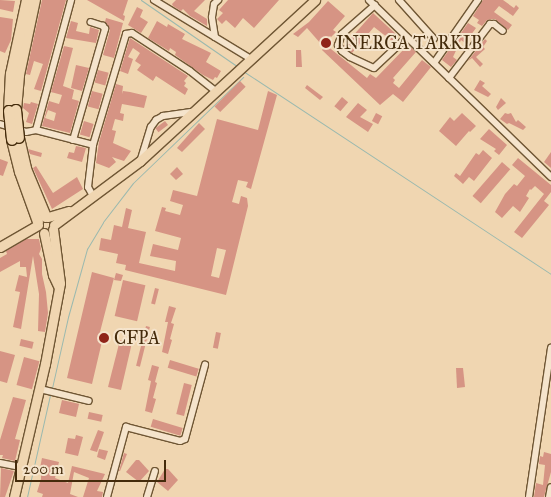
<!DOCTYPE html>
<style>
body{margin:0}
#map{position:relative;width:551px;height:497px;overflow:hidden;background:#f0d6b1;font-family:"IM FELL Great Primer",serif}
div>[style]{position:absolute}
.stream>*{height:1px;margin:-0.5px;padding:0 0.5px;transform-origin:0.5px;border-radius:0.5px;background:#9ab9af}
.building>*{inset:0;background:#d69484;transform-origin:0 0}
.roads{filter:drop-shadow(1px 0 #6f5634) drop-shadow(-1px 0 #6f5634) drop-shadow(0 1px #6f5634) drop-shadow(0 -1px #6f5634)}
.minor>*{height:6px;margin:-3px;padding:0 3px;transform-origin:3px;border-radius:3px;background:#f5e4cc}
.major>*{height:9px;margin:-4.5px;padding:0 4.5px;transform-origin:4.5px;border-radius:4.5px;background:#f0d6b1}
.highway>*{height:10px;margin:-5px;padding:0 5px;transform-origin:5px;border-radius:5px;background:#f0d6b1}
.bridges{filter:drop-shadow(1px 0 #442b0b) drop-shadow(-1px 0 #442b0b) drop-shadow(0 1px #442b0b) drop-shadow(0 -1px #442b0b)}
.highway-bridge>*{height:10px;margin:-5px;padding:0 5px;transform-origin:5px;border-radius:5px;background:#f0d6b1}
.dots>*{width:14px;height:14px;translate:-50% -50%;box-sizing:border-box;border:2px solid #f5e4cc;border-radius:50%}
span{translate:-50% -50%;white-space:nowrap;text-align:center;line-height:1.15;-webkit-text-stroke:4px #f5e4cc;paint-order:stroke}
.poi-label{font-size:18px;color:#442b0b}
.left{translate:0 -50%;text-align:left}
.scale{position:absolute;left:15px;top:460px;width:151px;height:22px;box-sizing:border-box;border:2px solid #442b0b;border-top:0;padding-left:6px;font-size:15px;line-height:18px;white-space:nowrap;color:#442b0b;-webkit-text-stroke:4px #f5e4cc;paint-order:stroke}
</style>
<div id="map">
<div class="stream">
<div style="left:141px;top:0;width:118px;rotate:34.6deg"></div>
<div style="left:243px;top:71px;width:369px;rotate:33.4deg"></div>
<div style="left:52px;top:388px;width:73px;rotate:-77.3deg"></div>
<div style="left:68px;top:317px;width:71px;rotate:-74.4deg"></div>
<div style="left:87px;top:249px;width:31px;rotate:-59deg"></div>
<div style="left:103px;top:222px;width:49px;rotate:-52.4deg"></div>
<div style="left:133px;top:183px;width:153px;rotate:-43.9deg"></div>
<div style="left:27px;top:497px;width:105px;rotate:-77.3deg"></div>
</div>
<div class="building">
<div style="clip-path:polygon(0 0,15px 1px,13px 12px,0 9px)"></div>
<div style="clip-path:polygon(42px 0,66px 0,41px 91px,34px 89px,43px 64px,34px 61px,30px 75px,26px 74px)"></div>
<div style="clip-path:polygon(87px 0,128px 0,123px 15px,125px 16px,124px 21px)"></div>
<div style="clip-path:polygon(176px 0,205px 0,194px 11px,207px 19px,207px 26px,190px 16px,183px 9px,181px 11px,173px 6px,172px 4px)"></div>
<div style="clip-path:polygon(228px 0,279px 0,254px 28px,243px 18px,235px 28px,226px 20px,222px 24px,217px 19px,223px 13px,219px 10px)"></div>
<div style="clip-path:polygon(483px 0,503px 0,514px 8px,516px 5px,519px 8px,513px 16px,499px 6px,494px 12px,512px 25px,508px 30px,495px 19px,487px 20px,482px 26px,477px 23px,479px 20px,473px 16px)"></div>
<div style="clip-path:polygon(328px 1px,345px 16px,333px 30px,336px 32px,331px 37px,330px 36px,321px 44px,307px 28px,298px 37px,293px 34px,309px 22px)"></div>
<div style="clip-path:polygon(137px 7px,143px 10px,140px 17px,148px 22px,141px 33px,128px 25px)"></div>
<div style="clip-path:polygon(373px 13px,397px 35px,392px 41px,374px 27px,352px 53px,344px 46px)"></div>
<div style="clip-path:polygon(0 17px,13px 19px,11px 40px,5px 53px,0 51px)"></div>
<div style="clip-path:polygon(106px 18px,123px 23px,114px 58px,103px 55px,110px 30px,105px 22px)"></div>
<div style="clip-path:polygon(71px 21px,78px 23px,76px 31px,89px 34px,90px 27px,99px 30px,96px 43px,66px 38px)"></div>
<div style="clip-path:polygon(157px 21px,167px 27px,168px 24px,185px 34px,182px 39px,211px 53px,206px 62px,221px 71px,217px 78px,215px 77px,213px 80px,203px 75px,175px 55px,176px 52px,170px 48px,169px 51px,148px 38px)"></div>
<div style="clip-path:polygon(468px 23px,476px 28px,465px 43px,461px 40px,453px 57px,457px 60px,451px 67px,442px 60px)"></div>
<div style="clip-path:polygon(130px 38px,188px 76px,184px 81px,186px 83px,184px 86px,188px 89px,185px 95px,156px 76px,153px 81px,137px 70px,141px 65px,135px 61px,140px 53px,133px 48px,128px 57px,133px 59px,128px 74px,120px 71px)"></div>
<div style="clip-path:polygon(485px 39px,487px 41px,483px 47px,485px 49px,476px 57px,483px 64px,480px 67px,472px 58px,468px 61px)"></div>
<div style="clip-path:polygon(326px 45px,367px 78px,370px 74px,376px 78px,408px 45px,416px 52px,393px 78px,395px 80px,393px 83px,399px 88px,422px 60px,431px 67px,403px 102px,393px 94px,380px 105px,322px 50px)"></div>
<div style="clip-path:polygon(evenodd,64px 46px,73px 48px,63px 86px,74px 90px,72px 99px,79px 101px,70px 133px,42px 126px,49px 101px,59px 104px,62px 95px,51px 92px,64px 46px,48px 110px,56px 113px,54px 121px,45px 118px,48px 110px)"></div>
<div style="clip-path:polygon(296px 50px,301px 50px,302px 67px,296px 67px)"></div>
<div style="clip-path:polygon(76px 65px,89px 68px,82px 91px,71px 88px)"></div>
<div style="left:98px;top:70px;width:11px;height:13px;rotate:15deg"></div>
<div style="clip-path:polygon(480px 80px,485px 83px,482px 86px,491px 94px,488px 97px,474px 90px)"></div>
<div style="left:240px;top:81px;width:8px;height:36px;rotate:45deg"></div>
<div style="clip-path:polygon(116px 84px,123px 86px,122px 94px,123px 91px,130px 92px,147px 96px,144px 108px,122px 104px,120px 113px,124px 114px,123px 121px,115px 119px,112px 130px,116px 131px,113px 143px,131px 151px,124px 161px,112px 157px,116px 162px,109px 168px,96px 163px,99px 142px)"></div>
<div style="clip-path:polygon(307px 85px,323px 97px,320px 100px,305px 88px)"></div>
<div style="left:92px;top:91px;width:11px;height:16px;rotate:15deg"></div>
<div style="clip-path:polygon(evenodd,268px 91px,277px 95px,251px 189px,246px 187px,248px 182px,238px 180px,232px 202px,239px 204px,241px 196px,247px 198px,248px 206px,226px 295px,125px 270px,126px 265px,116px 263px,118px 254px,99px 250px,101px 238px,111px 240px,114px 225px,122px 227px,126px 208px,132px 210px,128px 228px,146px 232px,139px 263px,175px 271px,176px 261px,150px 256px,153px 244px,178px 250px,181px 238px,155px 231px,162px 207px,166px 208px,165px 211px,180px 215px,183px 205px,170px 201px,173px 190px,197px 196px,217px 119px,258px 130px,268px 91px,217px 248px,226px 250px,219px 278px,211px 276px,217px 248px)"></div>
<div style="left:342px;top:97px;width:8px;height:12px;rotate:40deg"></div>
<div style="clip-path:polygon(501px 98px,506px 103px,498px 110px,496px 107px)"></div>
<div style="clip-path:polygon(31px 102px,38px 104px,32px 124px,26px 122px,29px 113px,23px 108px,24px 103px,30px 104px)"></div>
<div style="clip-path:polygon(358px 103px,367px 110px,360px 117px,373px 124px,368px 132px,346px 117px)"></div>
<div style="left:376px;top:113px;width:7px;height:9px;rotate:27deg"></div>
<div style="clip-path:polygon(462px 113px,476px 126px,470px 132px,469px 131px,456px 146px,439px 131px,450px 117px,454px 121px)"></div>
<div style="clip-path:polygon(505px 113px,508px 114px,511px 113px,516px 122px,518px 120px,526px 127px,523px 130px,509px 123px,507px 124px,500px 119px)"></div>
<div style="left:84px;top:121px;width:10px;height:14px;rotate:17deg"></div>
<div style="left:165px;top:121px;width:5px;height:12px;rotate:53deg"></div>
<div style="clip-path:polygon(199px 123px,205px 129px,182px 152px,177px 148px)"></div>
<div style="clip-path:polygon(489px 129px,507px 145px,499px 155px,494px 151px,496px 149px,480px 139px)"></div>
<div style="clip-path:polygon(76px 146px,86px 148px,82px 162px,67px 158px,69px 152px,74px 153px)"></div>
<div style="clip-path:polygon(28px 149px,42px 153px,41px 157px,30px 154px)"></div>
<div style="clip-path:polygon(483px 150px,492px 158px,474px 181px,469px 177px,463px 184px,454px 176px,456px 173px,460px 176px,476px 153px,479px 155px)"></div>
<div style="clip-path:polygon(551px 152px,551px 168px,544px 162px)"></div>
<div style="clip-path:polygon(518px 158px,551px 185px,551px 192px,544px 201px,549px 205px,522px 238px,514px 232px,544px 194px,535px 186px,531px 190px,530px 189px,526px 196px,529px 198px,520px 212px,513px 206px,502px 218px,495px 212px,505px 194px,514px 184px,517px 186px,525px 176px,512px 165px)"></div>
<div style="clip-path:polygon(0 159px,8px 162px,3px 176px,0 175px)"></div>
<div style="left:502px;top:162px;width:11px;height:45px;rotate:41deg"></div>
<div style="clip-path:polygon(36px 166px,53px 193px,77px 177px,83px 189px,52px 209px,33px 168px)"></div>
<div style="clip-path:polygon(177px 167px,183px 174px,176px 180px,170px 174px)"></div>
<div style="clip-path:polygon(26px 239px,39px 239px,41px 249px,39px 254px,42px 259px,42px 274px,46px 292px,48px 313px,45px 332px,38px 331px,39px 294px,33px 256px,21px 329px,13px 327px,20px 292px,15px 291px,19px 275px,27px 277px,26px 267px,20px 267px,20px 261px,0 272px,0 258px,7px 254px,6px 251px)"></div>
<div style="clip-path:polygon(92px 272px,114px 278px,100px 332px,104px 333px,92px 384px,67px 378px)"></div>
<div style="clip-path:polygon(116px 273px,123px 275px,121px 281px,114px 280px)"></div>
<div style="left:123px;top:280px;width:23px;height:37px;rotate:13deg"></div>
<div style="left:155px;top:288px;width:4px;height:16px;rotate:14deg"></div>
<div style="clip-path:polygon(169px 306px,176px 308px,171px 323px,174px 324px,170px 339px,172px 340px,168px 354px,162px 352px,168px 322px,165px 322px)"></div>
<div style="left:146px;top:326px;width:4px;height:41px;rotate:14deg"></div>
<div style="left:216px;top:332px;width:5px;height:16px;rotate:11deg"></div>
<div style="left:21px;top:339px;width:13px;height:7px;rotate:13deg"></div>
<div style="clip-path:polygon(120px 340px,131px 343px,131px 347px,121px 390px,108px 387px)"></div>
<div style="clip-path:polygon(0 351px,15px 355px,7px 383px,0 381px)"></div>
<div style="left:24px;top:357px;width:16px;height:29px;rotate:15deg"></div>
<div style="left:170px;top:360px;width:30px;height:8px;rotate:17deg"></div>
<div style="clip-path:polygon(152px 365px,159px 367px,155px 382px,157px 383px,153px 398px,156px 399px,152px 413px,145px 411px,151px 381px,148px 380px)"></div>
<div style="clip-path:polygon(456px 368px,463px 368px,465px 387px,457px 388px)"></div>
<div style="left:184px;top:383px;width:8px;height:32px;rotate:14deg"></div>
<div style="clip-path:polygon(13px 397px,26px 400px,15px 439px,20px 440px,15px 461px,2px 458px,3px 455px,0 455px,0 440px)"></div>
<div style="clip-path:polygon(62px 400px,84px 405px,79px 404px,76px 417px,59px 413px)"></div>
<div style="left:89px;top:412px;width:14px;height:7px;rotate:12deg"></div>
<div style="left:153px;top:419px;width:31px;height:8px;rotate:17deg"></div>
<div style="clip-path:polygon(98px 430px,104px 432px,97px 452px,90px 450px)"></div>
<div style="clip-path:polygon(76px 435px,83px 437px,78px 456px,65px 453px,68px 438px,75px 439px)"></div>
<div style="clip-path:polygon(99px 449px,108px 451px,105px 460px,97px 457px)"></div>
<div style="clip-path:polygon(544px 452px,551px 454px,551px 472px,544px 497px,534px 497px,536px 483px,543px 485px,545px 465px,539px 464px,540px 456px,543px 457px)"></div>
<div style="clip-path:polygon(124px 453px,127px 454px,120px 471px,119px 471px)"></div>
<div style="clip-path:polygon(42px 458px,59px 462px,55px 478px,68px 483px,72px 466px,105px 474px,97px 491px,103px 492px,102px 497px,83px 497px,89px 478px,74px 472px,70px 494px,78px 497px,42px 497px,43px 494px,37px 492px,41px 479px,41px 473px,39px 473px)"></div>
<div style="clip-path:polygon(136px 460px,139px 460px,149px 471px,139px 482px,126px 472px)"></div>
<div style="clip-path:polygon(1px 468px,14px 471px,5px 497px,0 497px)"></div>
<div style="clip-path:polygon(165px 469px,168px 469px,178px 480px,168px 491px,157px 482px)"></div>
</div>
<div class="roads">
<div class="minor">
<div style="left:154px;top:0;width:114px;rotate:31.3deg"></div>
<div style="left:369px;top:0;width:254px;rotate:44.2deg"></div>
<div style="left:399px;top:0;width:52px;rotate:48.1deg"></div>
<div style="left:375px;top:5px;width:44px;rotate:138.7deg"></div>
<div style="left:342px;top:34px;width:12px;rotate:110deg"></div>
<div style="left:338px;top:45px;width:7px;rotate:56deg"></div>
<div style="left:342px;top:51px;width:10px;rotate:37deg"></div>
<div style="left:350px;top:57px;width:26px;rotate:25deg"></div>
<div style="left:374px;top:68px;width:45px;rotate:-43.2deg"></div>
<div style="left:215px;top:37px;width:20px;rotate:-99deg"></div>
<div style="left:212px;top:17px;width:13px;rotate:-81deg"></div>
<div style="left:214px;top:4px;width:6px;rotate:-45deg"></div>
<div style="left:434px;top:63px;width:77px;rotate:-55.1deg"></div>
<div style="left:449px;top:78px;width:68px;rotate:-52.8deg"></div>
<div style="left:490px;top:24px;width:4px"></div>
<div style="left:494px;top:24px;width:11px;rotate:38deg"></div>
<div style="left:0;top:124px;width:27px;rotate:17deg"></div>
<div style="left:26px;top:132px;width:10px;rotate:-11deg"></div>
<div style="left:36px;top:130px;width:59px;rotate:14.7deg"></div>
<div style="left:36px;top:130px;width:135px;rotate:-74.9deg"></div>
<div style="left:73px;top:140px;width:116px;rotate:-73.9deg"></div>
<div style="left:105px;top:29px;width:4px;rotate:-124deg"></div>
<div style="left:103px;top:26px;width:13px;rotate:-162deg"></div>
<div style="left:141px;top:159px;width:34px;rotate:-73deg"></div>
<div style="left:151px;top:127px;width:9px;rotate:-54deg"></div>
<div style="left:156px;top:120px;width:8px;rotate:-30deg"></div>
<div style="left:163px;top:116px;width:30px;rotate:-8deg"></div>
<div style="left:93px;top:196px;width:10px;rotate:-119deg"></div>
<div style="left:88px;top:187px;width:42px;rotate:-83.2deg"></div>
<div style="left:93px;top:145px;width:116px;rotate:-73.4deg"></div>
<div style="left:126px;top:34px;width:6px;rotate:-9deg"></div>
<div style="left:132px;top:33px;width:69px;rotate:33.2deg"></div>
<div style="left:190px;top:71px;width:33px;rotate:38deg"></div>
<div style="left:40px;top:389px;width:50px;rotate:13.8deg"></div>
<div style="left:0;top:463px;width:21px;rotate:11deg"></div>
<div style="left:107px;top:497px;width:73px;rotate:-74.8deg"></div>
<div style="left:126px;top:427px;width:56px;rotate:14.5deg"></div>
<div style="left:180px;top:441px;width:5px;rotate:-22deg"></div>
<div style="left:185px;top:439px;width:77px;rotate:-74.9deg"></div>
<div style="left:147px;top:497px;width:27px;rotate:-73deg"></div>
<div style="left:529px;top:497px;width:151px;rotate:-81.6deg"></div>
<div style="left:549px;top:497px;width:10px;rotate:-79deg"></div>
</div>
<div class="major">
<div style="left:48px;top:217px;width:22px;rotate:-16deg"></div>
<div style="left:54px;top:225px;width:107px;rotate:-36.7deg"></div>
<div style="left:140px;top:161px;width:238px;rotate:-42.6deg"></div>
<div style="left:44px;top:233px;width:43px;rotate:77.9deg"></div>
<div style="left:53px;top:275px;width:14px;rotate:65deg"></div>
<div style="left:0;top:247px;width:44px;rotate:-30.1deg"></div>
<div style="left:14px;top:497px;width:137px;rotate:-76.9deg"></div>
<div style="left:45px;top:364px;width:82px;rotate:-79.5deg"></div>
<div style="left:60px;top:283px;width:54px;rotate:-97.4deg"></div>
</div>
<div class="highway">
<div style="left:16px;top:110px;width:35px;rotate:-85deg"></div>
<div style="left:19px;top:75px;width:77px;rotate:-78deg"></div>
<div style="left:9px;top:111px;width:37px;rotate:-87deg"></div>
<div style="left:11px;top:74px;width:76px;rotate:-77.8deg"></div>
<div style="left:19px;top:138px;width:32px;rotate:77deg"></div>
<div style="left:26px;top:169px;width:52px;rotate:67.4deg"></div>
<div style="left:12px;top:140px;width:33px;rotate:76deg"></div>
<div style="left:20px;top:172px;width:53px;rotate:70.2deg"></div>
</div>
</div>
<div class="bridges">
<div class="highway-bridge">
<div style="left:16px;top:110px;width:28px;rotate:84deg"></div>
<div style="left:9px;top:111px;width:29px;rotate:84deg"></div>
</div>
</div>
<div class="dots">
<div style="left:326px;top:43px;background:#8f2418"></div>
<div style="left:104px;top:338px;background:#8f2418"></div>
</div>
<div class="poi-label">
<span class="left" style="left:336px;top:43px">INERGA TARKIB</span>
<span class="left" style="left:114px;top:338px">CFPA</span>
</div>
<div class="scale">200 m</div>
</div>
